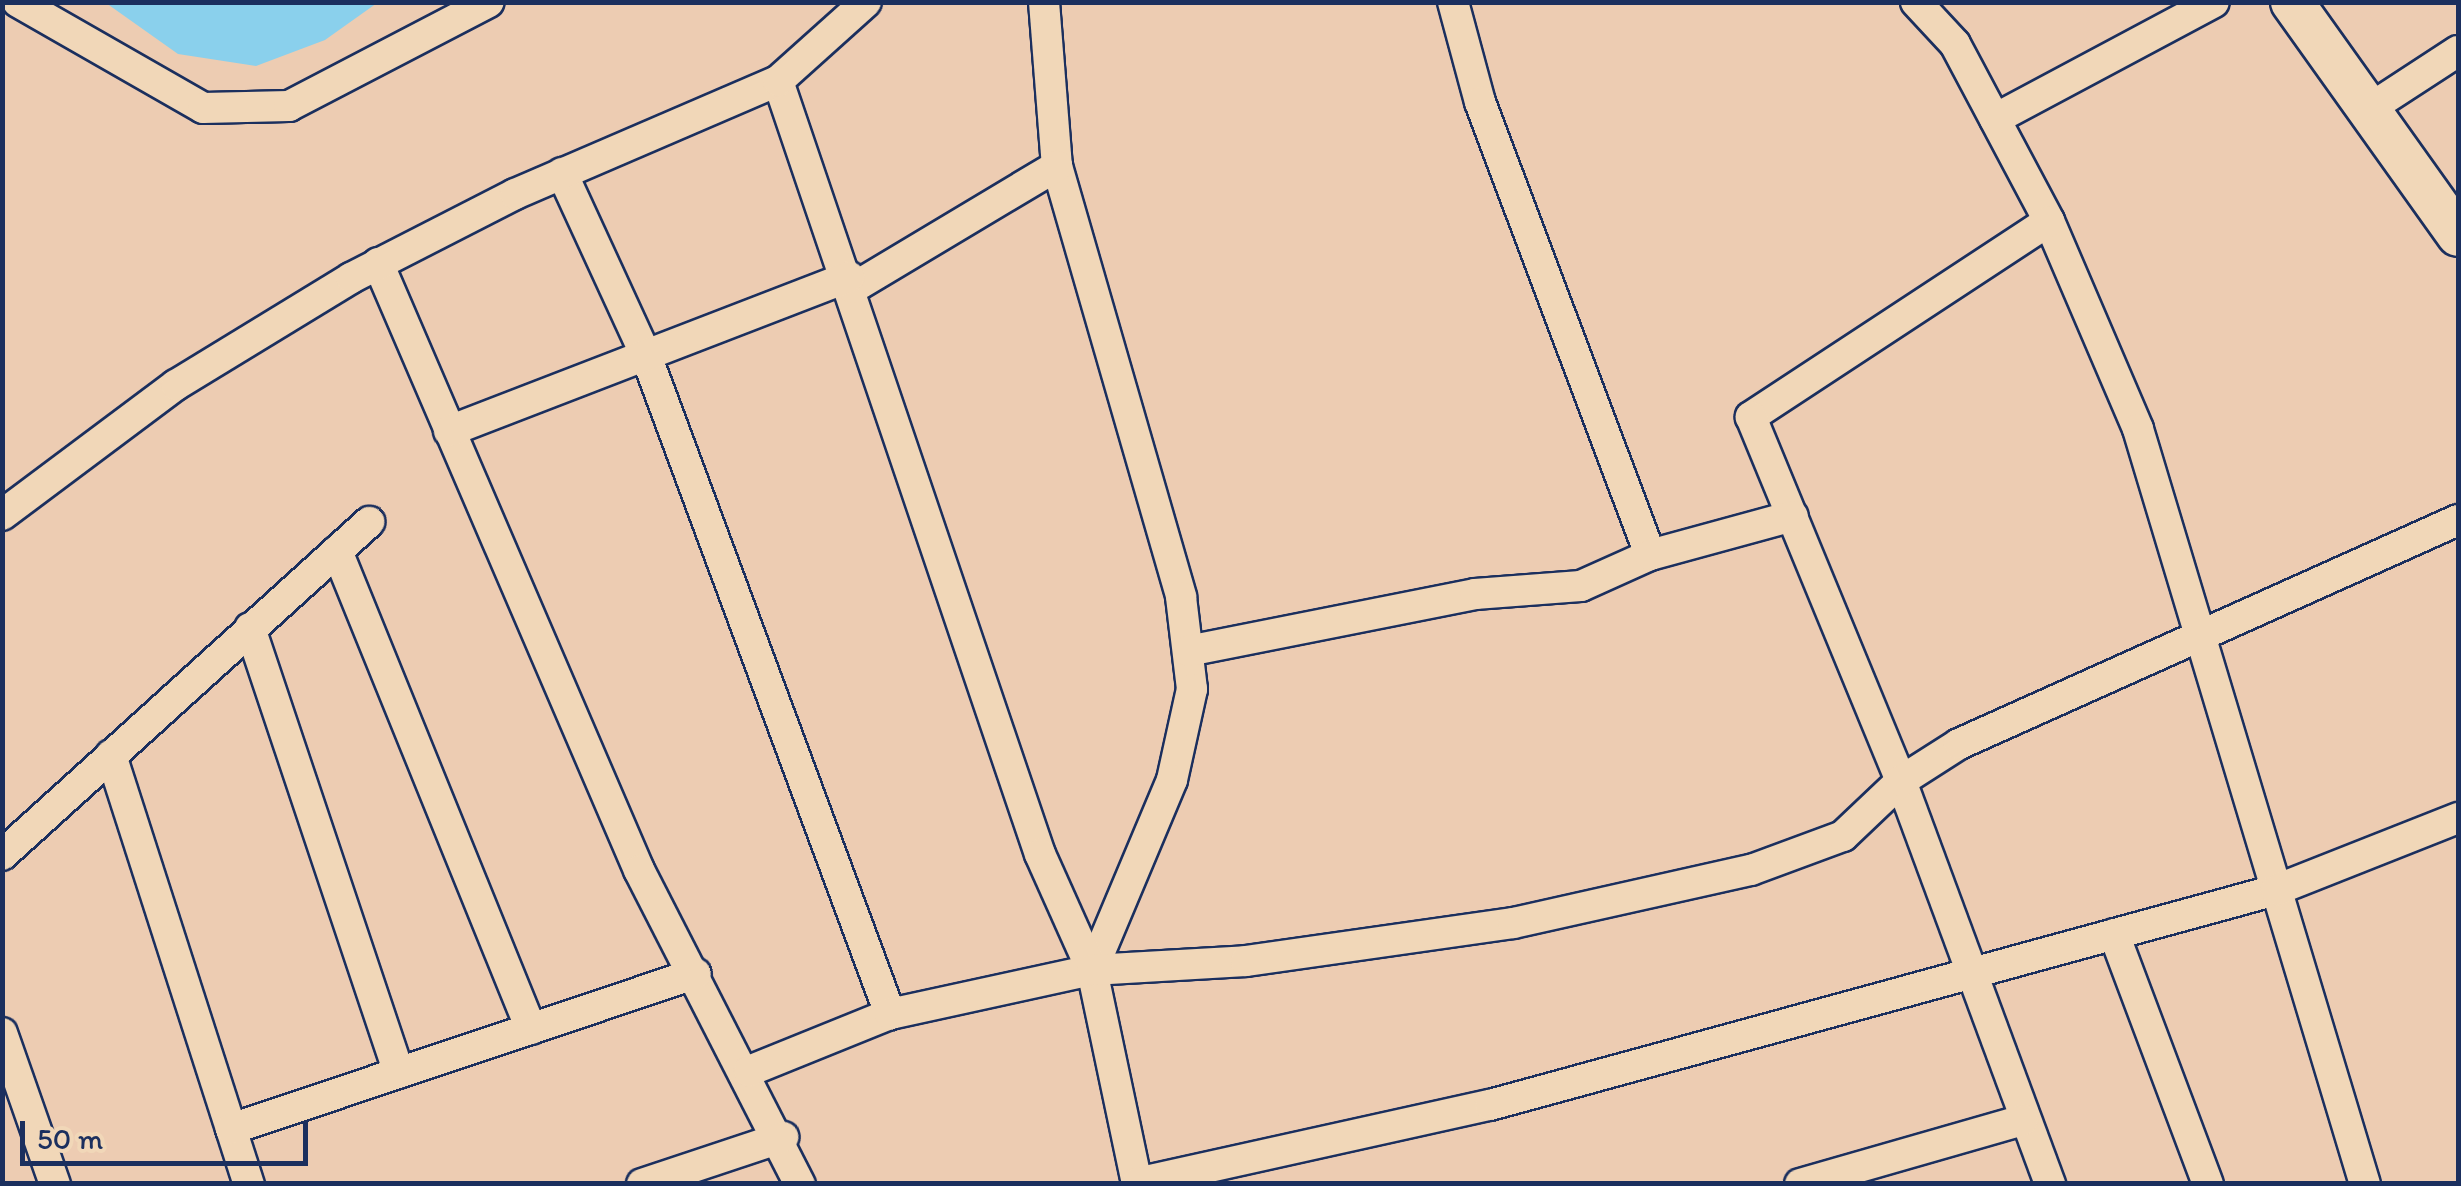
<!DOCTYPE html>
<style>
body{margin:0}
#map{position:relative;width:2461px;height:1186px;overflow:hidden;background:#edccb2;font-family:Itim,sans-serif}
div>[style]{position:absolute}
.water>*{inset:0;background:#8ad0ec}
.roads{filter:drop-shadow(2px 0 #1b2f5e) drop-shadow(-2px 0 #1b2f5e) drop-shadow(0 2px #1b2f5e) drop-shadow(0 -2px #1b2f5e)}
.minor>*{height:30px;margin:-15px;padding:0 15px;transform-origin:15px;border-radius:15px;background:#f1d7b8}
.secondary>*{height:42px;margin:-21px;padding:0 21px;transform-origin:21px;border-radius:21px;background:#f1d7b8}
span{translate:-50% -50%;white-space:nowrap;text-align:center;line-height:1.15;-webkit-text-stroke:9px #f1d7b8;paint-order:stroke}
.frame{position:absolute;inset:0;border:5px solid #1b2f5e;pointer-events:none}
.scale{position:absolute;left:20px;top:1121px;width:288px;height:45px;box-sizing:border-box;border:5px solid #1b2f5e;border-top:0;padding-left:12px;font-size:30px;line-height:35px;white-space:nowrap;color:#1b2f5e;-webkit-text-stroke:8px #f1d7b8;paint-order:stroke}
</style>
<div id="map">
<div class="water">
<div style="clip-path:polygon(106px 3px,377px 3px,325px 40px,256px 66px,178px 54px)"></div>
</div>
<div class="roads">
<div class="minor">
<div style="left:18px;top:2px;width:213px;rotate:29.8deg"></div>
<div style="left:203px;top:108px;width:86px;rotate:-1.3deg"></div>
<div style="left:289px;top:106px;width:225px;rotate:-27.5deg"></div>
<div style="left:1044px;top:2px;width:165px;rotate:85.5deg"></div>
<div style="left:1057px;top:166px;width:448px;rotate:73.9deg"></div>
<div style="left:1181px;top:597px;width:93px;rotate:83.2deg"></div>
<div style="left:1192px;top:689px;width:93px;rotate:102.4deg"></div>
<div style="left:1172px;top:780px;width:206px;rotate:112.8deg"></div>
<div style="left:1092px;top:970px;width:219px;rotate:78.1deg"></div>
<div style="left:1453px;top:2px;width:104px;rotate:74.9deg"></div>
<div style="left:1480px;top:102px;width:484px;rotate:69.4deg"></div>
<div style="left:1916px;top:2px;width:57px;rotate:47.1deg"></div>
<div style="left:1955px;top:44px;width:200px;rotate:62deg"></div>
<div style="left:2049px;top:221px;width:226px;rotate:66.8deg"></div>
<div style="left:2138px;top:429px;width:788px;rotate:73.27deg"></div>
<div style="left:778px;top:81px;width:816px;rotate:71.28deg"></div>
<div style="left:1040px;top:854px;width:127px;rotate:65.9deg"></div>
<div style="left:2369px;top:109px;width:106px;rotate:-33.1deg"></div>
<div style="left:1995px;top:119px;width:248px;rotate:-28.1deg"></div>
<div style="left:562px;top:173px;width:204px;rotate:65.3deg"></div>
<div style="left:647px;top:358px;width:700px;rotate:69.67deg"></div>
<div style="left:2049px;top:221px;width:357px;rotate:146.7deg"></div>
<div style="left:1751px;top:417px;width:394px;rotate:67.6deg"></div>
<div style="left:1901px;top:781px;width:430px;rotate:69.7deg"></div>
<div style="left:378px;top:263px;width:661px;rotate:66.73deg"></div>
<div style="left:639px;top:870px;width:353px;rotate:62.9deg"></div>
<div style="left:853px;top:288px;width:238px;rotate:-30.9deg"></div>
<div style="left:449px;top:431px;width:429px;rotate:-21.1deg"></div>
<div style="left:2px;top:515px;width:217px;rotate:-36.8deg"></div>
<div style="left:176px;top:385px;width:205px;rotate:-31.4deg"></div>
<div style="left:351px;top:278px;width:184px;rotate:-27.1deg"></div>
<div style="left:515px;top:194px;width:286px;rotate:-23.3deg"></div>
<div style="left:778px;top:81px;width:118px;rotate:-41.9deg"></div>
<div style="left:337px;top:551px;width:516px;rotate:67.91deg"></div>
<div style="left:250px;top:628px;width:469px;rotate:71.5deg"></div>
<div style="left:1188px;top:651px;width:293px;rotate:-11.2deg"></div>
<div style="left:1475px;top:594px;width:106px;rotate:-4.3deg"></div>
<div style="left:1581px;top:586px;width:76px;rotate:-24.2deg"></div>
<div style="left:1650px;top:555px;width:148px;rotate:-15.3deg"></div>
<div style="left:111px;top:755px;width:451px;rotate:72.2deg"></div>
<div style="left:2px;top:855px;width:496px;rotate:-42.2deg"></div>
<div style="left:2114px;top:934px;width:267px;rotate:69.4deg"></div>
<div style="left:2px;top:1033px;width:160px;rotate:70.7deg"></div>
<div style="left:749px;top:1071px;width:152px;rotate:-22deg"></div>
<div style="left:890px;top:1014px;width:207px;rotate:-12.3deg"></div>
<div style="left:1092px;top:970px;width:154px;rotate:-3.3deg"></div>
<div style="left:1246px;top:961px;width:270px;rotate:-8.1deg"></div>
<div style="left:1513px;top:923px;width:244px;rotate:-12.6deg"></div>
<div style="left:1751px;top:870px;width:98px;rotate:-20.3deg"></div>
<div style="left:1843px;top:836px;width:80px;rotate:-43.5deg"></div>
<div style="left:1901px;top:781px;width:69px;rotate:-32.5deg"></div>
<div style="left:1959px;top:744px;width:547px;rotate:-24.18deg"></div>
<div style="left:231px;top:1129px;width:490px;rotate:-18.5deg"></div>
<div style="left:1137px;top:1183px;width:362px;rotate:-12.5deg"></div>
<div style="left:1490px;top:1105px;width:815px;rotate:-15.3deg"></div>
<div style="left:2276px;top:890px;width:196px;rotate:-21.6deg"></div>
<div style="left:642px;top:1184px;width:149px;rotate:-18.4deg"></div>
<div style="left:1800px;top:1184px;width:232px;rotate:-16deg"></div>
</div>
<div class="secondary">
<div style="left:2292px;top:2px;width:286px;rotate:54.5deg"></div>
</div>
</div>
<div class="frame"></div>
<div class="scale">50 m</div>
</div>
